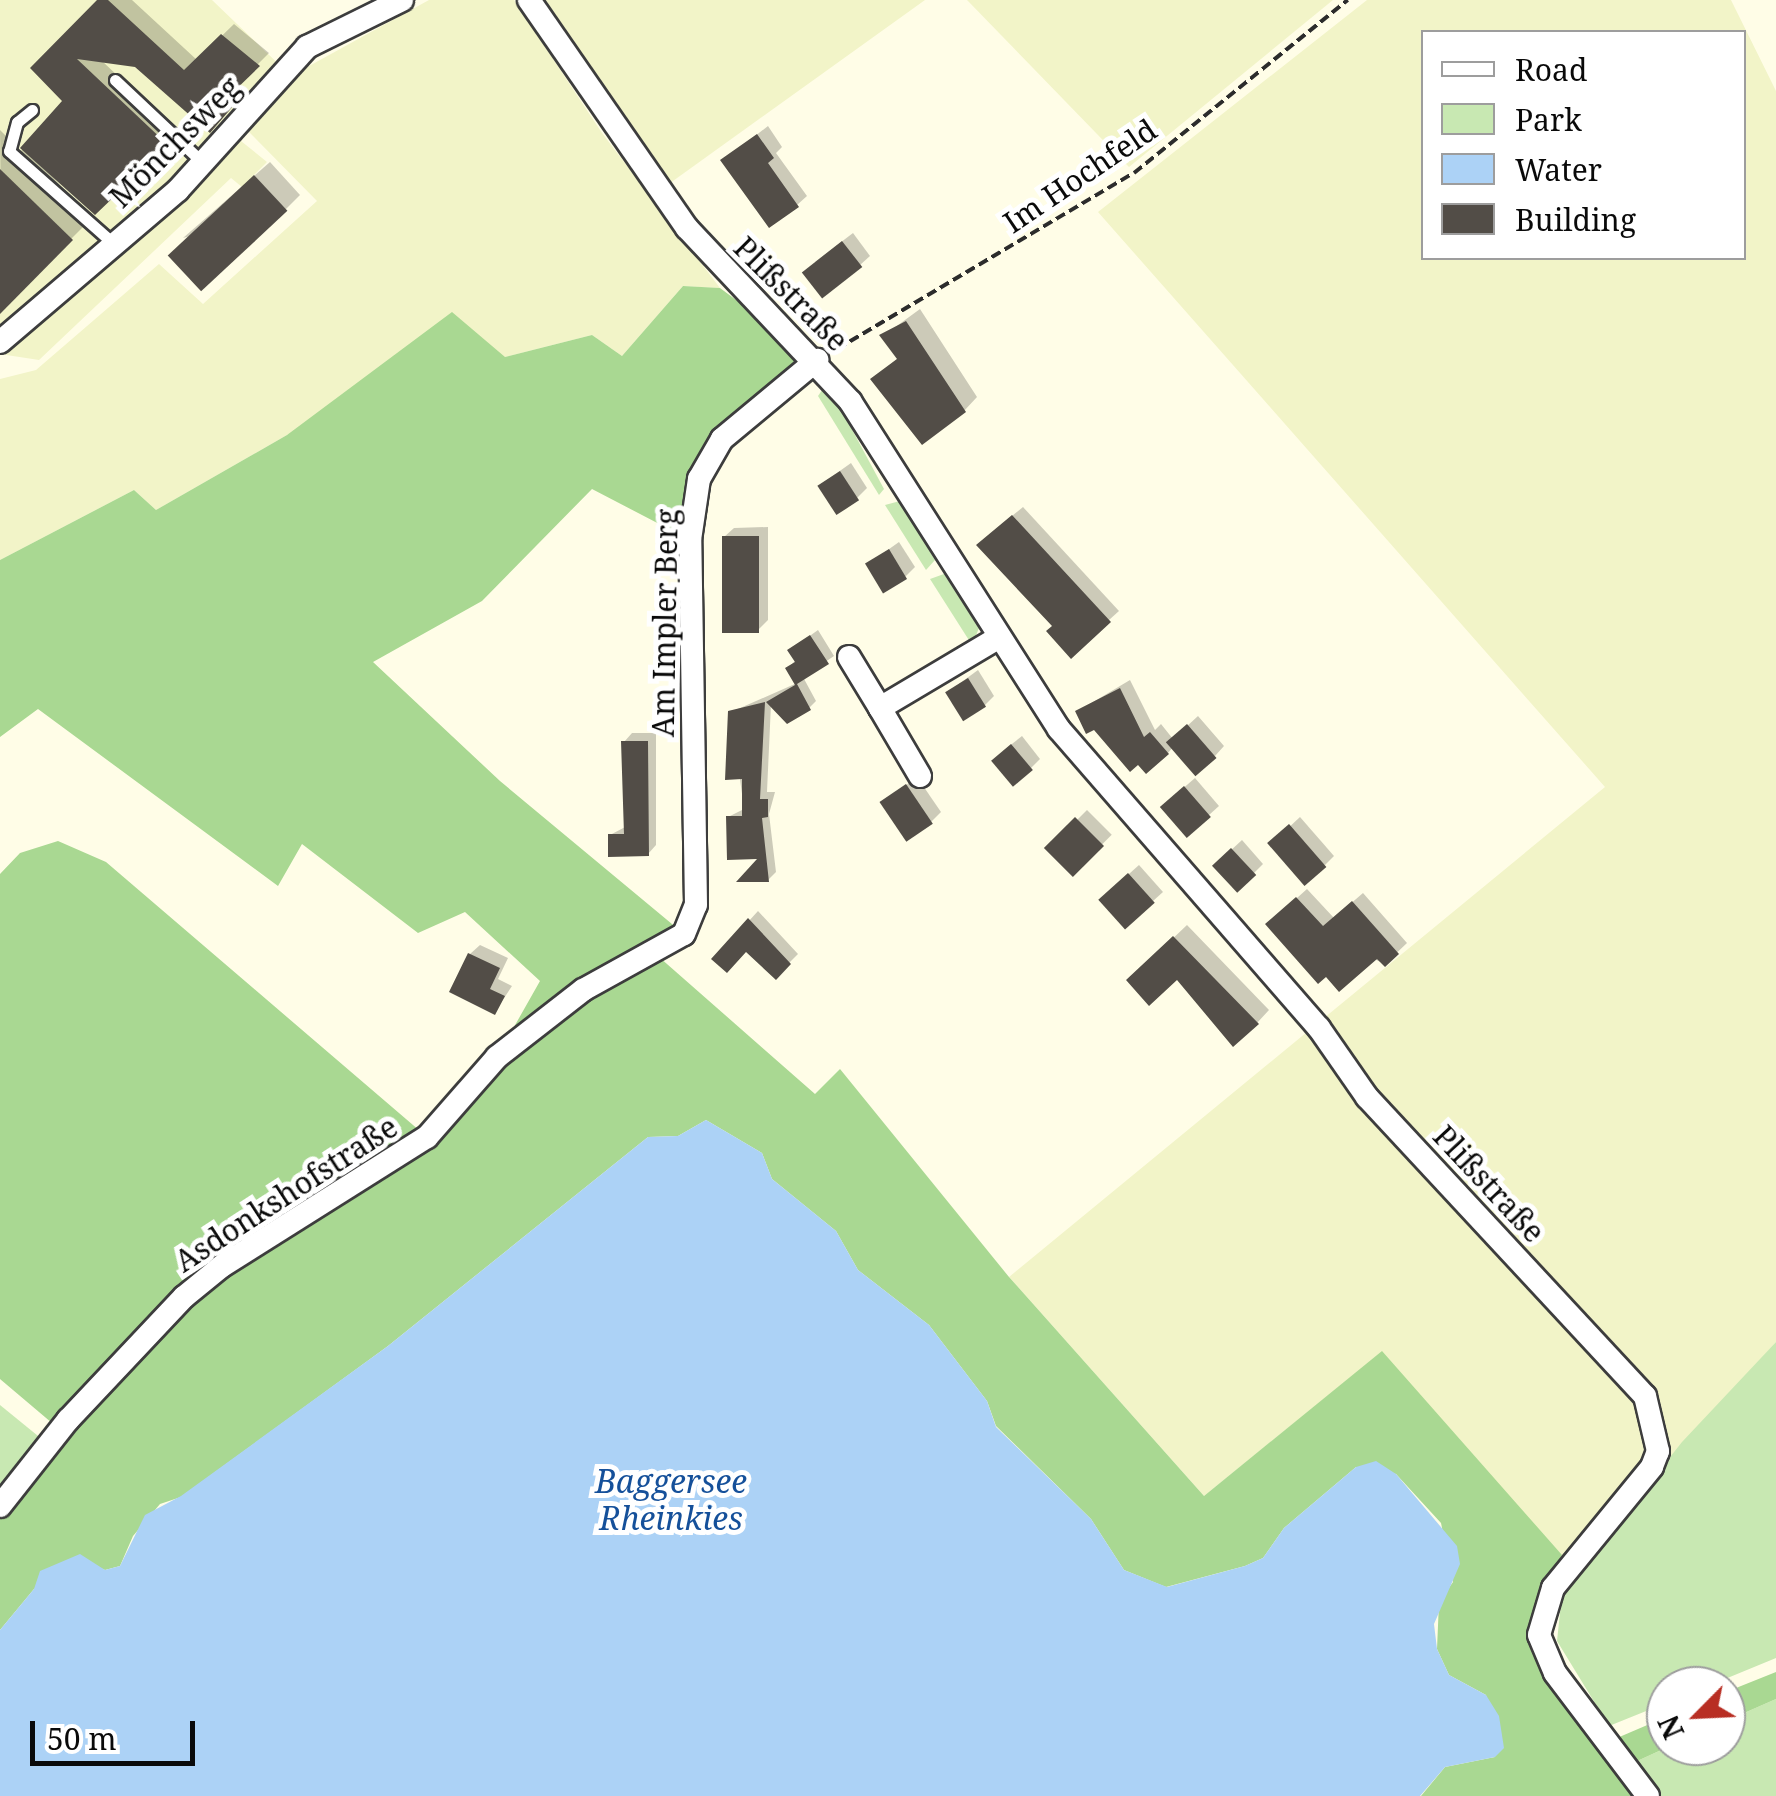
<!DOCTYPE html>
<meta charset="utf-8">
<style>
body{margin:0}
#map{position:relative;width:1776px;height:1796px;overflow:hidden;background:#fffde7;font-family:"Noto Serif",serif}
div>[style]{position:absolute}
.farmland>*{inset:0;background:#f2f4c8}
.green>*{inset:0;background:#c8e8b2}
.forest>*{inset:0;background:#a9d892}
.water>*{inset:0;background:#acd2f6}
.shadow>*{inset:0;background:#0003;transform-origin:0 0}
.building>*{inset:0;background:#524d47;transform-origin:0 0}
.path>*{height:4px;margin-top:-2px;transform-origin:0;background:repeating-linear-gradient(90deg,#2c2c2c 0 10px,transparent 0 15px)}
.roads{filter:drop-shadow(2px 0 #3d3d3d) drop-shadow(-2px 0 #3d3d3d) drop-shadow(0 2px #3d3d3d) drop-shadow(0 -2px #3d3d3d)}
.service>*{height:11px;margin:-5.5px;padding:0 5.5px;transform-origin:5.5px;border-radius:5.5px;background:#fff}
.minor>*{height:22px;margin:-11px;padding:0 11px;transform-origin:11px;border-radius:11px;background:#fff}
span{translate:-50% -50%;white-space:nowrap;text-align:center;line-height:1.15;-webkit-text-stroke:10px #fff;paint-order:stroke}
.street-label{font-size:30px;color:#0a0a0a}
.water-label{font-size:32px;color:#15509a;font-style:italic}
.legend{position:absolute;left:1421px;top:30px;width:325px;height:230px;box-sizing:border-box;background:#fff;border:2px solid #9d9d9d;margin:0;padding:12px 18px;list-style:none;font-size:30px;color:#0a0a0a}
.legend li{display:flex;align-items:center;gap:20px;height:50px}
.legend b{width:50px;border:2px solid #9d9d9d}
.north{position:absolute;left:1646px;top:1666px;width:100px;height:100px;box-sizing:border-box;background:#fff;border:2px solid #9d9d9d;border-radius:50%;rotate:246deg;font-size:28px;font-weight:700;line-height:40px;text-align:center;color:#0a0a0a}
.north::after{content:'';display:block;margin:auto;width:35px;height:45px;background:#b82e23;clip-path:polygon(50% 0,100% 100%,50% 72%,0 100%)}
.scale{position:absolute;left:30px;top:1721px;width:165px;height:45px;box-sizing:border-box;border:5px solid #0a0a0a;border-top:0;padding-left:12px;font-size:30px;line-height:35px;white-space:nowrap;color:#0a0a0a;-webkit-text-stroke:8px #fff;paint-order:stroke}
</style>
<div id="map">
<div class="farmland">
<div style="clip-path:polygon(0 0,212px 0,291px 76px,429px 0,514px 0,602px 133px,720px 288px,683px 286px,622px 356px,592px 335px,505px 357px,287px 435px,156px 510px,134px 490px,0 560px,0 379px,36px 370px,159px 264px,203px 304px,317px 201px,248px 131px,241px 141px,267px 162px,242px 187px,231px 178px,39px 360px,0 354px)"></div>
<div style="clip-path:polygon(544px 0,925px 0,666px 186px)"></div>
<div style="clip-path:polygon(967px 0,1333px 0,1129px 167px)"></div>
<div style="clip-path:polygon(evenodd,1367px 0,1731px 0,1776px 91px,1776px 1342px,1574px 1570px,1382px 1352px,1204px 1496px,1009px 1277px,1605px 787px,1098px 212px,1367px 0,1424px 32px,1744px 32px,1744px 258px,1424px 258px,1424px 32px)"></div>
</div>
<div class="green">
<div style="clip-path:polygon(827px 383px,884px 489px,879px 495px,818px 396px)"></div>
<div style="clip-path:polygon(900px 501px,935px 560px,926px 570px,885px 505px)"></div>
<div style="clip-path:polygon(944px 574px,979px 628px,972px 645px,930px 579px)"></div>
<div style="clip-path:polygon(1776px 1342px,1776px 1658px,1708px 1686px,1666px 1686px,1666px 1703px,1609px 1726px,1557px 1641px,1562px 1594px,1682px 1442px)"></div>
<div style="clip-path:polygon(0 1405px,43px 1440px,0 1491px)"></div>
<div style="clip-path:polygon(1776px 1699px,1776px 1796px,1661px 1796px,1635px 1762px,1670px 1746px,1726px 1746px,1726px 1721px)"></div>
</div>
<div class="forest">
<div style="clip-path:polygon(683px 286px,720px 288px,817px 360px,722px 439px,690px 540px,592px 489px,482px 601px,373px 662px,500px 781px,684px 934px,497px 1057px,540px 981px,465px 912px,418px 933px,302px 844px,278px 886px,38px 709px,0 737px,0 560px,134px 490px,156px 510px,287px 435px,452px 312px,505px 357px,592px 335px,622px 356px)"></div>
<div style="clip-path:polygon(58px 841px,106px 862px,427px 1137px,558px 1017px,659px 957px,815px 1094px,840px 1069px,1009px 1277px,1204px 1496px,1382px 1351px,1562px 1555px,1538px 1594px,1532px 1633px,1637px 1796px,1421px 1796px,1445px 1767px,1495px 1757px,1486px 1695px,1449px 1675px,1437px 1649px,1439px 1602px,1453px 1582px,1441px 1523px,1396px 1474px,1356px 1467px,1284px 1528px,1263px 1558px,1245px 1566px,1166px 1587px,1124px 1570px,1091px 1519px,996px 1426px,987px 1401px,929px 1325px,858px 1270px,836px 1231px,772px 1179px,762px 1153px,706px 1120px,678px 1136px,648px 1137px,388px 1346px,181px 1497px,160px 1504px,133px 1536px,120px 1566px,105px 1570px,91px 1564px,34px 1589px,0 1630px,0 1512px,65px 1434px,0 1379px,0 874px,20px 853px)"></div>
<div style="clip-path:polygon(1776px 1672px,1776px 1699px,1726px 1721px,1726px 1692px)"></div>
<div style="clip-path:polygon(1666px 1717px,1670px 1746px,1635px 1762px,1617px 1738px)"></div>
</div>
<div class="water">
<div style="clip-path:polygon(706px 1120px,762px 1153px,772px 1179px,836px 1231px,858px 1270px,929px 1325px,987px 1401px,996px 1427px,1091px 1519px,1124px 1570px,1167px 1587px,1245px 1566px,1263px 1558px,1284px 1528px,1356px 1467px,1376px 1461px,1396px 1474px,1457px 1546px,1460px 1564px,1434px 1624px,1437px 1649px,1449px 1675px,1486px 1695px,1499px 1716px,1504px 1748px,1495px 1757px,1445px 1767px,1420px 1796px,0 1796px,0 1630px,34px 1589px,40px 1571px,80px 1554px,105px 1570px,120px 1566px,145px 1515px,181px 1496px,388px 1346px,648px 1137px,678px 1136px)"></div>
</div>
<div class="shadow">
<div style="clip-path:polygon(101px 0,132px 0,197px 60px,234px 24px,269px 53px,237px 85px,244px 92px,221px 118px,136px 65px,101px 60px,177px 132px,95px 212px,37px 160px,91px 219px,2px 308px,0 130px,21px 151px,66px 101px,33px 68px)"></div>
<div style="clip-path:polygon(768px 126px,782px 147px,776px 153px,807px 196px,797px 205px,723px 161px)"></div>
<div style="clip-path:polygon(270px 162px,300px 195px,285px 210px,183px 238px)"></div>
<div style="clip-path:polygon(853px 233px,870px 256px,860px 265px,815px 262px)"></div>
<div style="clip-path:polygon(920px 309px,977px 397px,964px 411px,874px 379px,899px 357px,883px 336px)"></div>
<div style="clip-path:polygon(851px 463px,867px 488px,857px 498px,820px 485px)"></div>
<div style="clip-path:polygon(1023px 507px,1119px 611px,1109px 620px,1055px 626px,989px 535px)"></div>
<div style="clip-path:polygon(768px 527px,768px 620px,758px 630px,724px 537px,734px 528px)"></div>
<div style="clip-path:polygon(899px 542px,915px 567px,905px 577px,868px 564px)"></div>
<div style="clip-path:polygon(818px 630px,834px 656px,803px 677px,816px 701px,809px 708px,771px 704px,767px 792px,775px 792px,769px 814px,776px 872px,768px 880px,763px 857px,728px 817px,744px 809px,731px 712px,797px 683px,788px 668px,796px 660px,790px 650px)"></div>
<div style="clip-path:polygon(978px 670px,994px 696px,985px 705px,948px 692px)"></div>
<div style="clip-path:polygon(1130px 680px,1155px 730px,1161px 724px,1173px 739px,1198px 716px,1224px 746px,1215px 756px,1173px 747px,1168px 753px,1078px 711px)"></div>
<div style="clip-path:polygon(632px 733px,656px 733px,656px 845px,648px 854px,610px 835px,627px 826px,624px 742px)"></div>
<div style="clip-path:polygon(1022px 736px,1040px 759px,1031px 768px,1003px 751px)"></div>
<div style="clip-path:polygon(917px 777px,941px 812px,931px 822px,884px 802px)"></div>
<div style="clip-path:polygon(1195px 778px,1219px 806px,1209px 815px,1173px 797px)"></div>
<div style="left:1087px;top:810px;width:35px;height:54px;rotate:45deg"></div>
<div style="clip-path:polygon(1300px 817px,1334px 856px,1325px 865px,1271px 844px)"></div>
<div style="clip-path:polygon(1242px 840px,1263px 864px,1254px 873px,1215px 865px)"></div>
<div style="clip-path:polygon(1139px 865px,1163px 892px,1153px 901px,1111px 890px)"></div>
<div style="clip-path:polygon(1307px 889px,1334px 918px,1363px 893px,1407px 943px,1385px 964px,1278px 915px)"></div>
<div style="clip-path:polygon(758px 911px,798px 954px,776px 976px,746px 949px,715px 958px)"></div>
<div style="clip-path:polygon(1187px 925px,1269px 1010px,1257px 1023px,1177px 977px,1129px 980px)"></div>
<div style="clip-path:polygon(480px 945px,508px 958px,498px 979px,512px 986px,495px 1012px,470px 954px)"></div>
</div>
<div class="building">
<div style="clip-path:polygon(97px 0,108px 0,184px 70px,221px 34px,260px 66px,227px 98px,234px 105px,210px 133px,135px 67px,77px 59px,168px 145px,95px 215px,20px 148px,62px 101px,30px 68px)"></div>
<div style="clip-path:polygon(757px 134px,774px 158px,768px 163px,799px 207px,769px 228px,720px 160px)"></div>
<div style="clip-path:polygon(0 169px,73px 240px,0 314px)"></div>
<div style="left:254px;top:175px;width:49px;height:118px;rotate:47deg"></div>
<div style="left:842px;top:241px;width:33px;height:51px;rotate:52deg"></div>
<div style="clip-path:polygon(906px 321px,966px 412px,922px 445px,870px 379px,897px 359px,879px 335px)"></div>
<div style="left:840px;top:471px;width:35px;height:27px;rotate:57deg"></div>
<div style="clip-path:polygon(1012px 515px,1111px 622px,1071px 659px,1046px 631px,1052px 626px,976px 545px)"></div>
<div style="left:722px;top:536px;width:37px;height:97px"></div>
<div style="left:889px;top:549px;width:35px;height:28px;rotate:59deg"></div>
<div style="clip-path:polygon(810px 635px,829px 664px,797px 684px,811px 710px,787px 724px,766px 702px,795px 685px,785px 668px,795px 662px,787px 650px)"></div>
<div style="left:968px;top:678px;width:34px;height:27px;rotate:58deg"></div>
<div style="clip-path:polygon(1120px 688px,1144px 737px,1150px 732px,1169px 754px,1146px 774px,1138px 765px,1130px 772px,1094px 730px,1086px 734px,1075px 711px)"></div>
<div style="clip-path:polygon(765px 702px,760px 799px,768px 799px,768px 817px,762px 818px,769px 882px,736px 882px,757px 859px,727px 860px,726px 816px,742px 816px,742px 779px,725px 780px,728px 711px)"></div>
<div style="left:1187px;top:724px;width:45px;height:28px;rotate:49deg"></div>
<div style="clip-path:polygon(621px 741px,648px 741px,649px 856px,608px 857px,608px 834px,624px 834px)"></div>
<div style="left:1011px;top:744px;width:34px;height:26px;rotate:50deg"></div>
<div style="left:906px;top:784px;width:48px;height:32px;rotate:56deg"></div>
<div style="left:1184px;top:786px;width:41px;height:32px;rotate:49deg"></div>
<div style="left:1075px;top:817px;width:41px;height:44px;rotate:45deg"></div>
<div style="left:1289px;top:824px;width:57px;height:29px;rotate:49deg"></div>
<div style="left:1231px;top:848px;width:37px;height:26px;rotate:47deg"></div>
<div style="left:1128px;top:873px;width:40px;height:40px;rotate:48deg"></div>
<div style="clip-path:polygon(1296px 897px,1323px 926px,1352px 901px,1399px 954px,1385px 967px,1377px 959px,1339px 992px,1326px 977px,1318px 984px,1265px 924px)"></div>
<div style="clip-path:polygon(748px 918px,791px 964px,776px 980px,746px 952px,727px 973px,711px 959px)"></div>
<div style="clip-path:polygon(1173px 936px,1259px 1024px,1233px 1047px,1177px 980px,1149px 1006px,1126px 980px)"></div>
<div style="clip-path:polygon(468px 953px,500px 968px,490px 989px,505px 996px,495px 1015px,449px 992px)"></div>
</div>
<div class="path">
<div style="left:837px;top:349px;width:345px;rotate:-30.7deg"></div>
<div style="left:1134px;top:173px;width:275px;rotate:-39deg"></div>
</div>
<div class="roads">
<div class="service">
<div style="left:115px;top:80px;width:120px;rotate:43.3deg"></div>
<div style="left:32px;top:110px;width:19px;rotate:141deg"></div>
<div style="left:17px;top:122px;width:30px;rotate:105deg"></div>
<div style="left:9px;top:151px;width:140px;rotate:41.5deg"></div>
</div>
<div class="minor">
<div style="left:529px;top:0;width:277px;rotate:55.3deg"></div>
<div style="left:687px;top:228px;width:238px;rotate:46.7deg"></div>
<div style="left:850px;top:401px;width:389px;rotate:57.5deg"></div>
<div style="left:1059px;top:729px;width:396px;rotate:49deg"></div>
<div style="left:1319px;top:1028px;width:84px;rotate:55.2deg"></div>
<div style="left:1367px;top:1097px;width:408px;rotate:47.1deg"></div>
<div style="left:1645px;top:1396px;width:57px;rotate:76.7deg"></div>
<div style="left:1658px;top:1451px;width:17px;rotate:111deg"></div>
<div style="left:1652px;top:1467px;width:156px;rotate:129.3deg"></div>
<div style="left:1553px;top:1588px;width:49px;rotate:106.6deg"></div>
<div style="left:1539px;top:1635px;width:41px;rotate:67.2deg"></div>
<div style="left:1555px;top:1673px;width:154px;rotate:52.9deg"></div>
<div style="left:0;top:342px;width:234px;rotate:-40.5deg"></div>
<div style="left:178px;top:190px;width:193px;rotate:-47.9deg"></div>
<div style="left:307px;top:47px;width:106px;rotate:-26.3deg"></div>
<div style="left:849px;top:657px;width:60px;rotate:58.7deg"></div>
<div style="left:920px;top:776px;width:79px;rotate:-120.5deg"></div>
<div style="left:880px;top:708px;width:135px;rotate:-30.7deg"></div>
<div style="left:0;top:1506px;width:110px;rotate:-51.7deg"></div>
<div style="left:68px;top:1420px;width:169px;rotate:-46.7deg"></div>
<div style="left:184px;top:1297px;width:49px;rotate:-39.2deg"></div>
<div style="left:222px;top:1266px;width:242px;rotate:-32.2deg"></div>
<div style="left:427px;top:1137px;width:106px;rotate:-48.8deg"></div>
<div style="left:497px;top:1057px;width:109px;rotate:-37.9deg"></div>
<div style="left:583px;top:990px;width:115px;rotate:-29deg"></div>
<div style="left:684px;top:934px;width:31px;rotate:-68deg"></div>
<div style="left:696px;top:905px;width:365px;rotate:-90.9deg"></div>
<div style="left:690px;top:540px;width:62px;rotate:-81.6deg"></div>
<div style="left:699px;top:479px;width:46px;rotate:-60.1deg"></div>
<div style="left:722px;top:439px;width:124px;rotate:-39.7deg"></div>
</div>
</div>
<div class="street-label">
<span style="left:175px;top:142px;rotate:-45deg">Mönchsweg</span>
<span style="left:1080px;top:176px;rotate:-34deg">Im Hochfeld</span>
<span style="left:791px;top:294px;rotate:45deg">Plißstraße</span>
<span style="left:665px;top:623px;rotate:-89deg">Am Impler Berg</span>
<span style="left:1489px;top:1184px;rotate:47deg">Plißstraße</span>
<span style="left:286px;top:1194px;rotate:-33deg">Asdonkshofstraße</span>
</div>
<div class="water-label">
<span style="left:671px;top:1500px">Baggersee<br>Rheinkies</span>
</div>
<ul class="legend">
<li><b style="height:12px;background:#fff"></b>Road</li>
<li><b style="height:28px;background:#c8e8b2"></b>Park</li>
<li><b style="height:28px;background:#acd2f6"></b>Water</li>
<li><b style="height:28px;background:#524d47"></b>Building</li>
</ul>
<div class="north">N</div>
<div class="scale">50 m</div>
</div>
